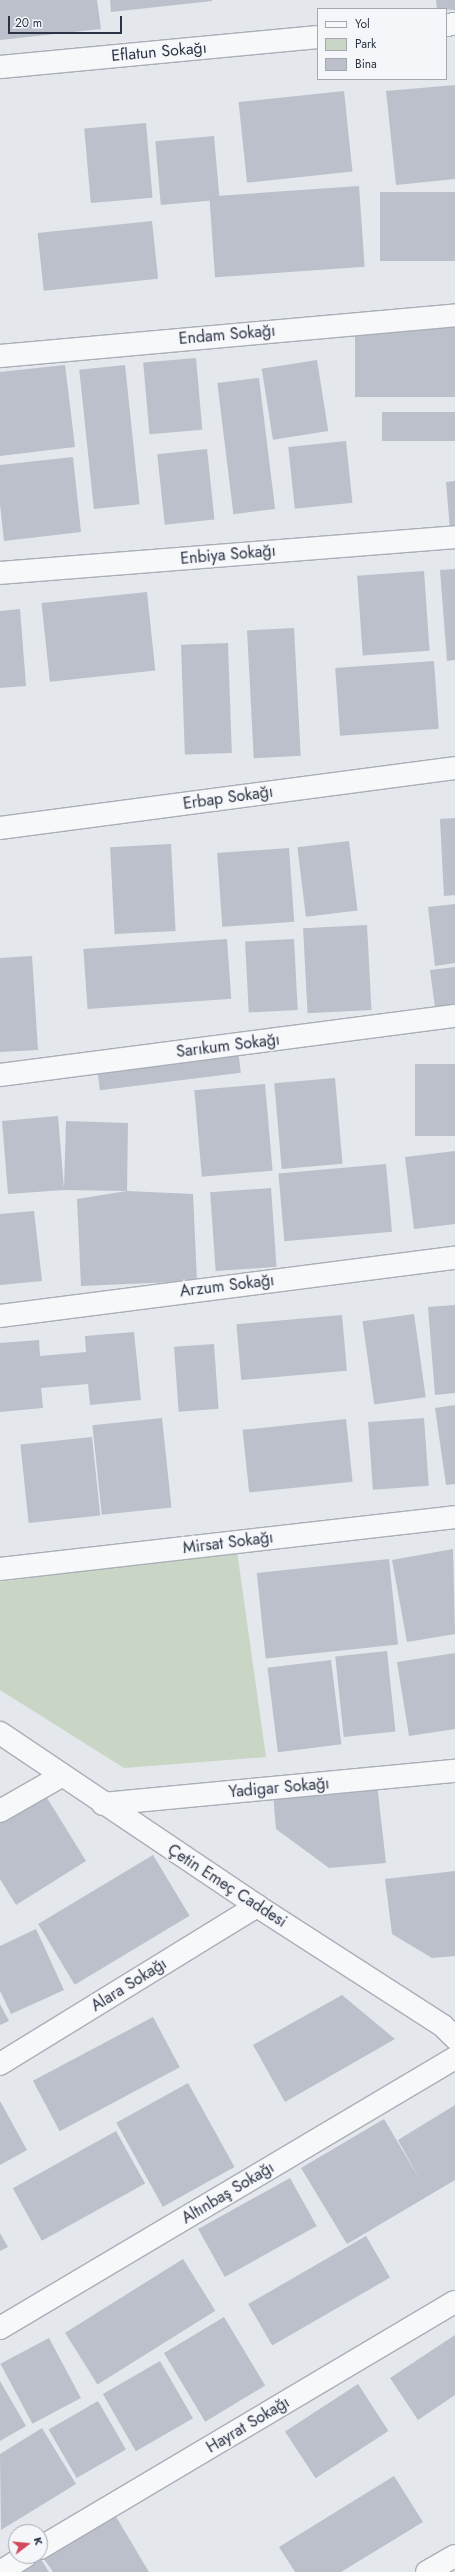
<!DOCTYPE html>
<meta charset="utf-8">
<style>
body{margin:0}
#map{position:relative;width:455px;height:2572px;overflow:hidden;background:#e4e7ec;font-family:Jost,sans-serif}
div>[style]{position:absolute}
.green>*{inset:0;background:#c9d6c5}
.building>*{inset:0;background:#bbc0ca;transform-origin:0 0}
.roads{filter:drop-shadow(1px 0 #a9aeb7) drop-shadow(-1px 0 #a9aeb7) drop-shadow(0 1px #a9aeb7) drop-shadow(0 -1px #a9aeb7)}
.minor>*{height:22px;margin:-11px;padding:0 11px;transform-origin:11px;border-radius:11px;background:#f7f8fa}
span{translate:-50% -50%;white-space:nowrap;text-align:center;line-height:1.15;-webkit-text-stroke:3.5px #f4f6f9;paint-order:stroke}
.street-label{font-size:16px;color:#2b3445}
.legend{position:absolute;left:317px;top:8px;width:130px;height:72px;box-sizing:border-box;background:#f4f6f9;border:1px solid #a4a8b1;margin:0;padding:5px 7px;list-style:none;font-size:12px;color:#2b3445}
.legend li{display:flex;align-items:center;gap:8px;height:20px}
.legend b{width:20px;border:1px solid #a4a8b1}
.north{position:absolute;left:8px;top:2524px;width:40px;height:40px;box-sizing:border-box;background:#f4f6f9;border:1px solid #a4a8b1;border-radius:50%;rotate:74deg;font-size:11px;font-weight:700;line-height:16px;text-align:center;color:#2b3445}
.north::after{content:'';display:block;margin:auto;width:14px;height:18px;background:#d1495b;clip-path:polygon(50% 0,100% 100%,50% 72%,0 100%)}
.scale{position:absolute;left:8px;top:16px;width:114px;height:18px;box-sizing:border-box;border:2px solid #2b3445;border-top:0;padding-left:5px;font-size:12px;line-height:14px;white-space:nowrap;color:#2b3445;-webkit-text-stroke:3px #f4f6f9;paint-order:stroke}
</style>
<div id="map">
<div class="green">
<div style="clip-path:polygon(237px 1551px,266px 1757px,124px 1768px,0 1690px,0 1582px)"></div>
</div>
<div class="building">
<div style="clip-path:polygon(0 0,97px 0,101px 29px,0 40px)"></div>
<div style="clip-path:polygon(110px 0,212px 0,212px 1px,111px 12px)"></div>
<div style="clip-path:polygon(436px 0,455px 0,455px 10px,437px 9px)"></div>
<div style="clip-path:polygon(455px 85px,455px 179px,396px 185px,386px 91px)"></div>
<div style="left:344px;top:91px;width:81px;height:106px;rotate:84deg"></div>
<div style="left:146px;top:123px;width:75px;height:62px;rotate:85deg"></div>
<div style="left:214px;top:136px;width:64px;height:59px;rotate:85deg"></div>
<div style="left:359px;top:186px;width:81px;height:150px;rotate:86deg"></div>
<div style="left:455px;top:192px;width:69px;height:75px;rotate:90deg"></div>
<div style="left:152px;top:221px;width:58px;height:115px;rotate:84deg"></div>
<div style="left:455px;top:328px;width:69px;height:100px;rotate:90deg"></div>
<div style="left:196px;top:358px;width:72px;height:53px;rotate:85deg"></div>
<div style="left:317px;top:360px;width:72px;height:56px;rotate:81deg"></div>
<div style="clip-path:polygon(65px 365px,75px 447px,0 456px,0 372px)"></div>
<div style="left:125px;top:365px;width:140px;height:46px;rotate:84deg"></div>
<div style="left:259px;top:378px;width:132px;height:42px;rotate:83deg"></div>
<div style="left:455px;top:412px;width:29px;height:73px;rotate:90deg"></div>
<div style="left:346px;top:441px;width:62px;height:58px;rotate:84deg"></div>
<div style="left:207px;top:449px;width:71px;height:50px;rotate:84deg"></div>
<div style="clip-path:polygon(73px 457px,81px 532px,4px 541px,0 504px,0 465px)"></div>
<div style="clip-path:polygon(455px 481px,455px 530px,450px 530px,446px 482px)"></div>
<div style="clip-path:polygon(455px 569px,455px 660px,447px 661px,440px 570px)"></div>
<div style="left:424px;top:571px;width:80px;height:67px;rotate:86deg"></div>
<div style="left:147px;top:592px;width:79px;height:106px;rotate:84deg"></div>
<div style="clip-path:polygon(20px 609px,26px 686px,0 688px,0 611px)"></div>
<div style="left:294px;top:628px;width:128px;height:47px;rotate:87deg"></div>
<div style="left:228px;top:643px;width:110px;height:47px;rotate:88deg"></div>
<div style="left:434px;top:661px;width:68px;height:99px;rotate:86deg"></div>
<div style="clip-path:polygon(455px 818px,455px 895px,444px 896px,440px 819px)"></div>
<div style="left:349px;top:841px;width:70px;height:52px;rotate:83deg"></div>
<div style="left:171px;top:844px;width:87px;height:61px;rotate:87deg"></div>
<div style="left:289px;top:848px;width:74px;height:72px;rotate:86deg"></div>
<div style="clip-path:polygon(455px 904px,455px 963px,435px 966px,428px 907px)"></div>
<div style="left:367px;top:925px;width:85px;height:64px;rotate:87deg"></div>
<div style="left:227px;top:939px;width:60px;height:144px;rotate:86deg"></div>
<div style="left:294px;top:939px;width:71px;height:49px;rotate:87deg"></div>
<div style="clip-path:polygon(32px 956px,38px 1050px,0 1052px,0 958px)"></div>
<div style="clip-path:polygon(455px 967px,455px 1005px,435px 1008px,430px 970px)"></div>
<div style="left:238px;top:1050px;width:23px;height:142px;rotate:83deg"></div>
<div style="left:455px;top:1064px;width:72px;height:40px;rotate:90deg"></div>
<div style="left:335px;top:1078px;width:86px;height:61px;rotate:85deg"></div>
<div style="left:265px;top:1084px;width:87px;height:71px;rotate:85deg"></div>
<div style="clip-path:polygon(58px 1116px,64px 1188px,66px 1121px,128px 1123px,127px 1191px,193px 1194px,197px 1281px,81px 1286px,77px 1199px,127px 1191px,64px 1190px,8px 1194px,2px 1121px)"></div>
<div style="clip-path:polygon(455px 1151px,455px 1224px,414px 1229px,405px 1157px)"></div>
<div style="left:386px;top:1164px;width:68px;height:108px;rotate:85deg"></div>
<div style="left:271px;top:1188px;width:79px;height:61px;rotate:86deg"></div>
<div style="clip-path:polygon(34px 1211px,42px 1281px,0 1285px,0 1214px)"></div>
<div style="clip-path:polygon(455px 1305px,455px 1393px,435px 1395px,428px 1307px)"></div>
<div style="left:414px;top:1314px;width:84px;height:52px;rotate:82deg"></div>
<div style="left:342px;top:1315px;width:56px;height:106px;rotate:85deg"></div>
<div style="clip-path:polygon(134px 1332px,141px 1400px,90px 1405px,88px 1384px,41px 1388px,43px 1408px,0 1412px,0 1343px,39px 1340px,40px 1356px,86px 1352px,85px 1336px)"></div>
<div style="left:214px;top:1344px;width:65px;height:40px;rotate:86deg"></div>
<div style="clip-path:polygon(455px 1405px,455px 1484px,446px 1485px,435px 1408px)"></div>
<div style="left:162px;top:1418px;width:90px;height:70px;rotate:84deg"></div>
<div style="left:424px;top:1418px;width:68px;height:56px;rotate:86deg"></div>
<div style="left:346px;top:1419px;width:63px;height:104px;rotate:84deg"></div>
<div style="left:92px;top:1437px;width:79px;height:72px;rotate:84deg"></div>
<div style="clip-path:polygon(453px 1549px,455px 1634px,407px 1642px,392px 1560px)"></div>
<div style="left:389px;top:1559px;width:86px;height:133px;rotate:84deg"></div>
<div style="left:387px;top:1651px;width:81px;height:52px;rotate:84deg"></div>
<div style="clip-path:polygon(455px 1653px,455px 1729px,409px 1736px,397px 1662px)"></div>
<div style="left:331px;top:1660px;width:85px;height:64px;rotate:83deg"></div>
<div style="clip-path:polygon(377px 1784px,386px 1863px,329px 1868px,276px 1829px,273px 1794px)"></div>
<div style="clip-path:polygon(44px 1793px,86px 1861px,16px 1905px,0 1879px,0 1821px)"></div>
<div style="left:153px;top:1855px;width:71px;height:134px;rotate:59deg"></div>
<div style="clip-path:polygon(455px 1871px,455px 1956px,432px 1958px,392px 1934px,385px 1879px)"></div>
<div style="clip-path:polygon(36px 1929px,64px 1990px,11px 2014px,0 1991px,0 1946px)"></div>
<div style="clip-path:polygon(342px 1995px,395px 2039px,285px 2102px,253px 2045px)"></div>
<div style="clip-path:polygon(0 2004px,9px 2021px,0 2025px)"></div>
<div style="left:153px;top:2017px;width:57px;height:136px;rotate:62deg"></div>
<div style="left:188px;top:2083px;width:96px;height:82px;rotate:61deg"></div>
<div style="clip-path:polygon(0 2101px,27px 2150px,0 2165px)"></div>
<div style="clip-path:polygon(455px 2105px,455px 2180px,347px 2244px,301px 2168px,384px 2119px,420px 2180px,398px 2140px)"></div>
<div style="left:116px;top:2131px;width:60px;height:118px;rotate:61deg"></div>
<div style="left:290px;top:2178px;width:55px;height:105px;rotate:61deg"></div>
<div style="clip-path:polygon(0 2233px,8px 2247px,0 2251px)"></div>
<div style="left:366px;top:2236px;width:48px;height:136px;rotate:60deg"></div>
<div style="left:183px;top:2259px;width:61px;height:139px;rotate:58deg"></div>
<div style="left:224px;top:2317px;width:80px;height:70px;rotate:59deg"></div>
<div style="clip-path:polygon(455px 2335px,455px 2395px,418px 2420px,390px 2378px)"></div>
<div style="left:49px;top:2338px;width:68px;height:55px;rotate:62deg"></div>
<div style="left:160px;top:2361px;width:66px;height:66px;rotate:60deg"></div>
<div style="clip-path:polygon(0 2381px,26px 2426px,0 2441px)"></div>
<div style="left:358px;top:2384px;width:56px;height:87px;rotate:57deg"></div>
<div style="left:98px;top:2401px;width:56px;height:57px;rotate:60deg"></div>
<div style="clip-path:polygon(42px 2428px,76px 2484px,1px 2530px,0 2454px)"></div>
<div style="clip-path:polygon(394px 2476px,423px 2522px,341px 2572px,295px 2572px,279px 2547px)"></div>
<div style="clip-path:polygon(115px 2515px,149px 2572px,53px 2572px,44px 2559px)"></div>
<div style="clip-path:polygon(39px 2556px,49px 2572px,12px 2572px)"></div>
</div>
<div class="roads">
<div class="minor">
<div style="left:446px;top:25px;width:9px;rotate:-6deg"></div>
<div style="left:0;top:67px;width:319px;rotate:-5.4deg"></div>
<div style="left:0;top:356px;width:457px;rotate:-5.1deg"></div>
<div style="left:0;top:573px;width:456px;rotate:-4.5deg"></div>
<div style="left:0;top:828px;width:459px;rotate:-7.5deg"></div>
<div style="left:0;top:1075px;width:459px;rotate:-7.4deg"></div>
<div style="left:0;top:1316px;width:459px;rotate:-7.3deg"></div>
<div style="left:0;top:1569px;width:458px;rotate:-6.5deg"></div>
<div style="left:0;top:1733px;width:310px;rotate:33.9deg"></div>
<div style="left:257px;top:1906px;width:221px;rotate:32.8deg"></div>
<div style="left:443px;top:2026px;width:17px;rotate:45deg"></div>
<div style="left:103px;top:1804px;width:354px;rotate:-5.4deg"></div>
<div style="left:0;top:1811px;width:70px;rotate:-29.8deg"></div>
<div style="left:0;top:2064px;width:302px;rotate:-31.6deg"></div>
<div style="left:0;top:2328px;width:529px;rotate:-30.69deg"></div>
<div style="left:40px;top:2548px;width:482px;rotate:-30.7deg"></div>
<div style="left:0;top:2572px;width:31px;rotate:-32deg"></div>
<div style="left:427px;top:2572px;width:32px;rotate:-30deg"></div>
</div>
</div>
<div class="street-label">
<span style="left:159px;top:52px;rotate:-5deg">Eflatun Sokağı</span>
<span style="left:227px;top:335px;rotate:-5deg">Endam Sokağı</span>
<span style="left:228px;top:555px;rotate:-5deg">Enbiya Sokağı</span>
<span style="left:228px;top:798px;rotate:-8deg">Erbap Sokağı</span>
<span style="left:228px;top:1046px;rotate:-7deg">Sarıkum Sokağı</span>
<span style="left:227px;top:1286px;rotate:-7deg">Arzum Sokağı</span>
<span style="left:228px;top:1543px;rotate:-7deg">Mirsat Sokağı</span>
<span style="left:279px;top:1788px;rotate:-5deg">Yadigar Sokağı</span>
<span style="left:227px;top:1886px;rotate:33deg">Çetin Emeç Caddesi</span>
<span style="left:129px;top:1985px;rotate:-32deg">Alara Sokağı</span>
<span style="left:228px;top:2193px;rotate:-31deg">Altınbaş Sokağı</span>
<span style="left:248px;top:2425px;rotate:-31deg">Hayrat Sokağı</span>
</div>
<ul class="legend">
<li><b style="height:5px;background:#f7f8fa"></b>Yol</li>
<li><b style="height:11px;background:#c9d6c5"></b>Park</li>
<li><b style="height:11px;background:#bbc0ca"></b>Bina</li>
</ul>
<div class="north">K</div>
<div class="scale">20 m</div>
</div>
